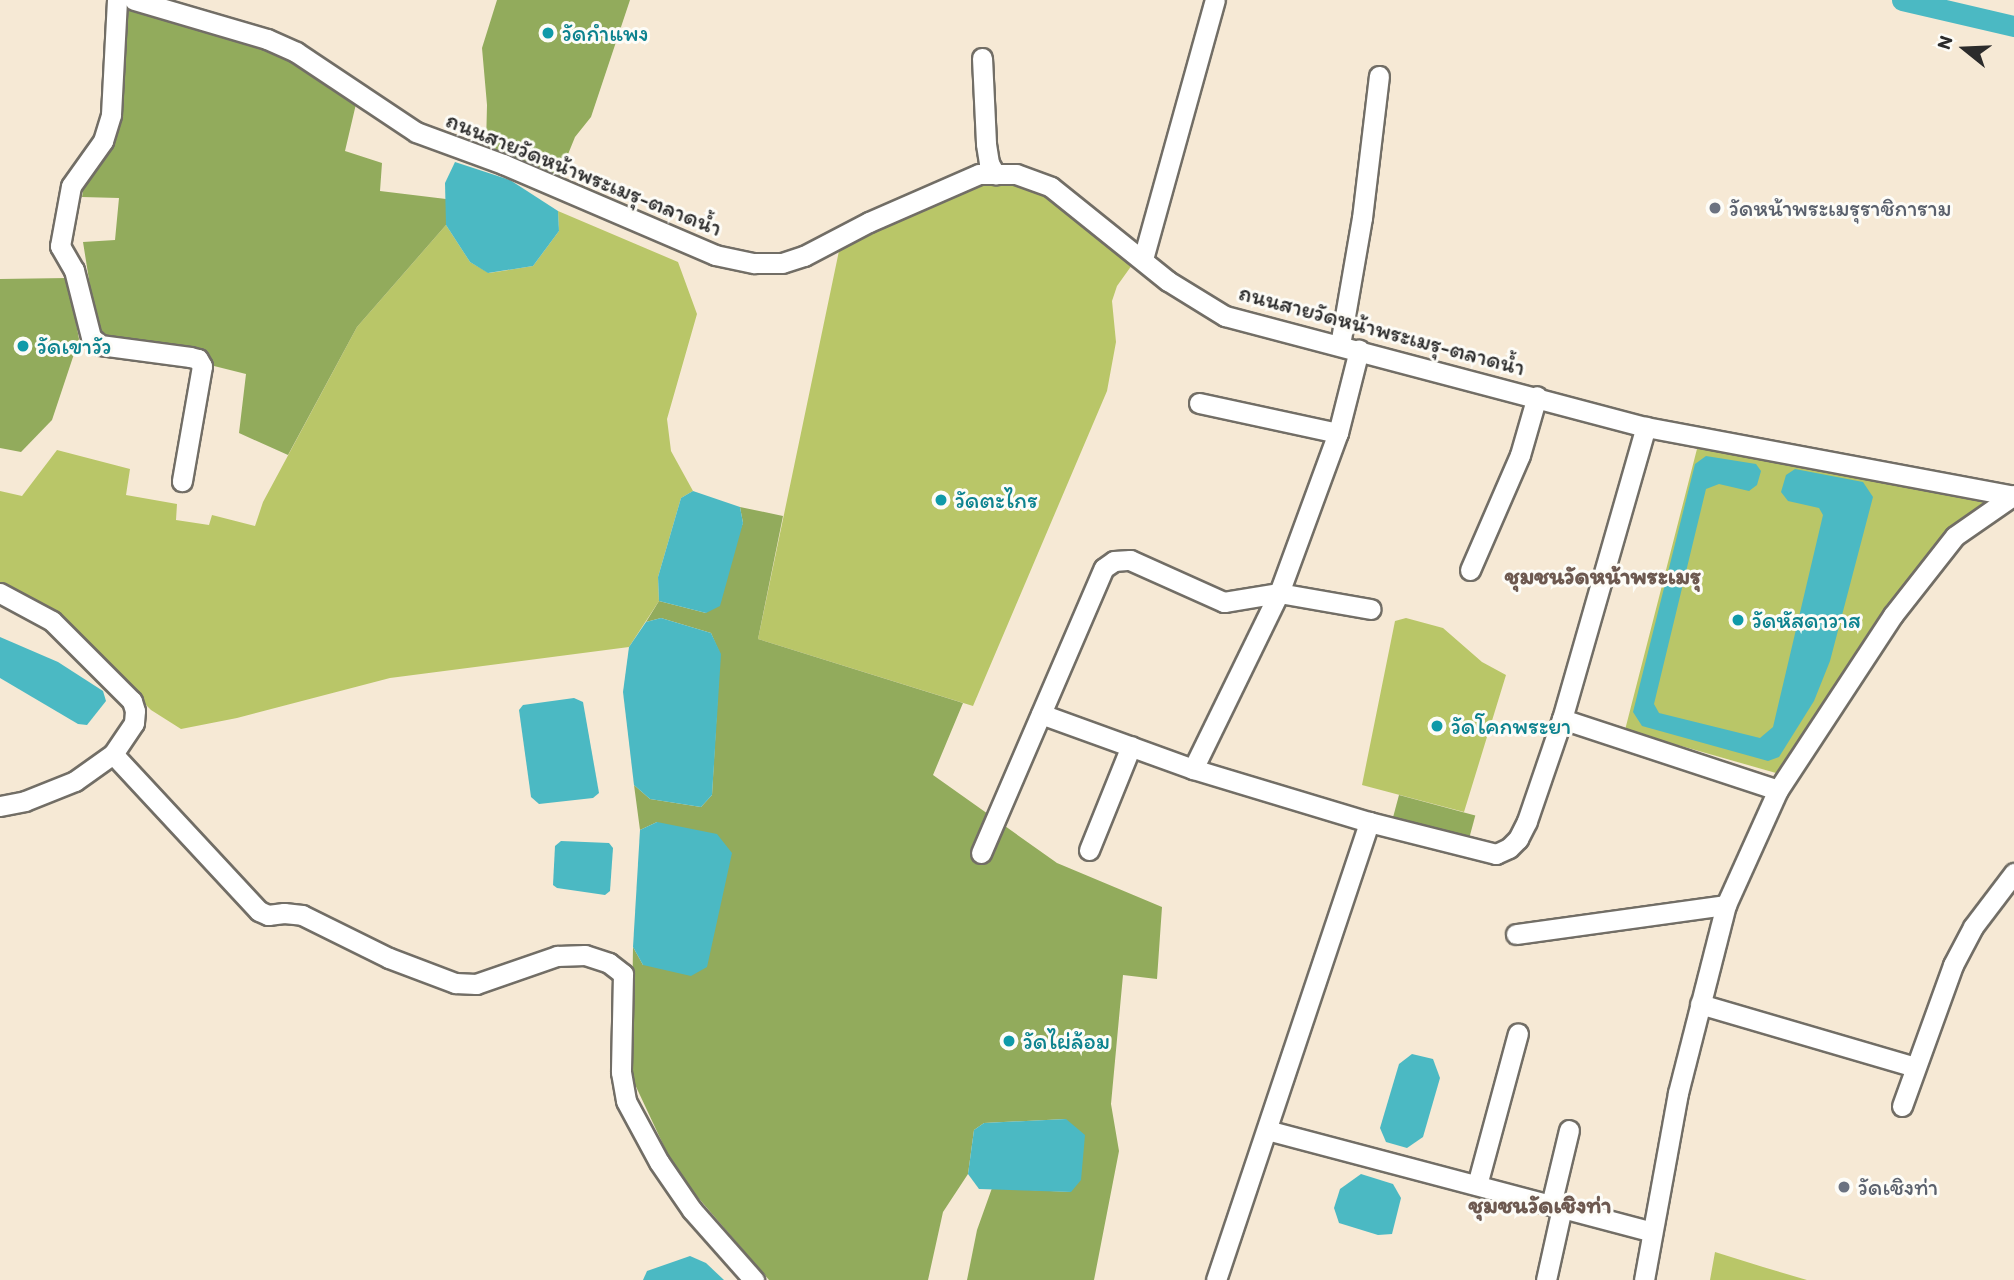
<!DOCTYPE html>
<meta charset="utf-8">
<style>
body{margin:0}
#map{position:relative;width:2014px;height:1280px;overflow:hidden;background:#f6e9d5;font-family:Itim,"Playpen Sans Thai",sans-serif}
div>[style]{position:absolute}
.green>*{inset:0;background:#b9c668}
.forest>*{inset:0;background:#92ab5c;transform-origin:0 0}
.water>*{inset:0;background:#4bb9c3}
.canal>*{height:21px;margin:-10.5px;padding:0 10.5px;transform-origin:10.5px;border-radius:10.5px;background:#4bb9c3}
.roads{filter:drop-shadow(2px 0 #726e66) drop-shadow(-2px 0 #726e66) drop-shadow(0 2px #726e66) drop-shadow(0 -2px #726e66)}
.street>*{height:19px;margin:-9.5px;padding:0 9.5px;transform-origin:9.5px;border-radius:9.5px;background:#fff}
.dots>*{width:19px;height:19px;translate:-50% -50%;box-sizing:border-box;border:4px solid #fdfcf7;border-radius:50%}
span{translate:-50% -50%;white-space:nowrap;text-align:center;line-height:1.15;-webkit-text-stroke:6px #fdfcf7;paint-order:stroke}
.culture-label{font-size:23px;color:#0d838f}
.left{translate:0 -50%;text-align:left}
.street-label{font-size:23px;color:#2b2b2b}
.worship-label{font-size:23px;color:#5b616d}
.neighbourhood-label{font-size:24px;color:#6d5950;font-weight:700}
.north{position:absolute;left:1930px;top:14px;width:70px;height:70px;-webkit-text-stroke:5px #fdfcf7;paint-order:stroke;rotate:288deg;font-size:19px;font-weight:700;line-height:28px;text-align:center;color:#2b2b2b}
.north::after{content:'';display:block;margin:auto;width:24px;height:32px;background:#2b2b2b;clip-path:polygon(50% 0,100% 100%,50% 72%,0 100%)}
</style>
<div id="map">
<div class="green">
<div style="clip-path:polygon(987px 182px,1012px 182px,1050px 197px,1132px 265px,1117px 286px,1112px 301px,1116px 342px,1107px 391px,973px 706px,758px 639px,840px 246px)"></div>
<div style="clip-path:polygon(558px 211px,678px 262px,697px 314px,667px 419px,671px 451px,693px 491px,681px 498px,658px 577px,659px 601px,629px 647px,390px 678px,237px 718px,181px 729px,151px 710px,51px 609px,0 584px,0 491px,22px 496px,57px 450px,130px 469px,126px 495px,177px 504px,176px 520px,209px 525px,212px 515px,255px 526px,263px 502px,357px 327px,446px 225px,470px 262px,489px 273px,533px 266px,559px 231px)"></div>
<div style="clip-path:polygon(1698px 445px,1993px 497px,1933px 546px,1866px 637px,1776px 773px,1625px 730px)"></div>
<div style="clip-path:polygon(1406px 618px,1443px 628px,1482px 662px,1506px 675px,1464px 812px,1362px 785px,1395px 621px)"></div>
<div style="clip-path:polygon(1715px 1252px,1763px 1267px,1807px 1280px,1710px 1280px)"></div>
</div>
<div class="forest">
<div style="clip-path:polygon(497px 0,630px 0,591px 117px,575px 137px,558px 179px,486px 146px,487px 105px,482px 48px)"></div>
<div style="clip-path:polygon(125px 5px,265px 45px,356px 104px,345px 151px,382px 163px,380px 191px,446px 199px,446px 225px,357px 327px,288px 455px,239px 433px,246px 374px,214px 366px,195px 348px,110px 338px,97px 330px,83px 242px,115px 240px,119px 198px,82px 197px,86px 172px,113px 144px,126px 56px)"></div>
<div style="clip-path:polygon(68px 278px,79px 339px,52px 420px,21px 452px,0 448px,0 279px)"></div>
<div style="clip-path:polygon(740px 507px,783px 516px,758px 639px,963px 703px,933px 775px,1057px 863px,1162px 907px,1157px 979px,1123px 975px,1111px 1104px,1119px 1151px,1094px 1280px,967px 1280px,977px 1230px,992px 1188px,1070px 1192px,1066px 1119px,984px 1123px,974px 1130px,968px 1174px,943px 1212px,928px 1280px,769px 1280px,676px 1172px,631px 1076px,633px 947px,643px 965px,657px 822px,640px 830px,634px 785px,650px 799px,701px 807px,712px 795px,720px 654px,711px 633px,661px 618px,646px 622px,659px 601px,706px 613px,743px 523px)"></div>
<div style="left:1399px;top:795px;width:79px;height:25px;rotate:15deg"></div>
</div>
<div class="water">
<div style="clip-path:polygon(455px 162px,510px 180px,558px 211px,559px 231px,533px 266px,488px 273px,470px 262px,446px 225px,445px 183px)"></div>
<div style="clip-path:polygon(1706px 456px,1756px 464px,1761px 471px,1757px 485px,1749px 491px,1719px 484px,1706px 489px,1654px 704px,1659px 713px,1760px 738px,1773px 727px,1823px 515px,1819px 508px,1788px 501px,1781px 492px,1786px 475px,1795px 469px,1863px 482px,1873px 497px,1830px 661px,1814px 701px,1779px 757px,1768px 761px,1642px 726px,1633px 712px,1695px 464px)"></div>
<div style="clip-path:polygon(693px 491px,740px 507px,743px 523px,720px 606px,706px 613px,659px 601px,658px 577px,681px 498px)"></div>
<div style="clip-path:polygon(661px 618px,711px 633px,721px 654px,712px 795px,701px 807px,650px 799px,634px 785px,623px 692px,629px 647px,646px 622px)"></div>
<div style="clip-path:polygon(0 637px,58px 662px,103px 691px,106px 701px,87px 725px,78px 724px,0 678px)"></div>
<div style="clip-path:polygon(574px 698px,583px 702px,599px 793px,593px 798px,539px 804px,531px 797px,519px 710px,523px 705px)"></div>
<div style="clip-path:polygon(657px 822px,717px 834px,732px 853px,707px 967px,691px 976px,643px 965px,633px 947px,640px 830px)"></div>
<div style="clip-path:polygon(561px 841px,609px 843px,613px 848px,610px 891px,605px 895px,557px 888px,553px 885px,555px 846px)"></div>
<div style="clip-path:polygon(1412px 1054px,1433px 1059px,1440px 1078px,1423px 1137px,1407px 1148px,1386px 1142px,1380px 1128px,1399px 1064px)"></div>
<div style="clip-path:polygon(1066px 1119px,1085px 1135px,1081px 1180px,1071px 1192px,979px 1189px,968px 1174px,974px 1130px,984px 1123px)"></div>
<div style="clip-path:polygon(1361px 1174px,1393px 1184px,1401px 1198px,1392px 1234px,1378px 1235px,1339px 1223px,1334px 1208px,1340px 1189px)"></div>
<div style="clip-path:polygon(690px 1256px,706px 1263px,724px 1280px,643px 1280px,647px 1271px)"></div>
</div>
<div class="canal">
<div style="left:1902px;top:0;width:115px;rotate:13.1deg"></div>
</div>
<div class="roads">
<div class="street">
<div style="left:117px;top:0;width:115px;rotate:93deg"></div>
<div style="left:111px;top:115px;width:27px;rotate:107deg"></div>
<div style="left:103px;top:141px;width:55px;rotate:125.4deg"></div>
<div style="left:71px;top:186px;width:61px;rotate:100.4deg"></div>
<div style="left:60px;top:246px;width:28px;rotate:60deg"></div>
<div style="left:74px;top:270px;width:69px;rotate:75.8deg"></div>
<div style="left:91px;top:337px;width:12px;rotate:42deg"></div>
<div style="left:100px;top:345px;width:91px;rotate:7.6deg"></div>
<div style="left:190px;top:357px;width:8px;rotate:14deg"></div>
<div style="left:198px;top:359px;width:8px;rotate:60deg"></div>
<div style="left:202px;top:366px;width:117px;rotate:99.9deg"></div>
<div style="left:134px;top:0;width:139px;rotate:16.3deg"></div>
<div style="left:267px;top:39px;width:32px;rotate:24deg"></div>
<div style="left:296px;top:52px;width:144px;rotate:33.7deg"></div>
<div style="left:416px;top:132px;width:93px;rotate:20.2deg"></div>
<div style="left:503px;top:164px;width:231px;rotate:23.2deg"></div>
<div style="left:715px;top:255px;width:40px;rotate:12deg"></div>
<div style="left:754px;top:263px;width:28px"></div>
<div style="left:782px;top:263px;width:23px;rotate:-18deg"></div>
<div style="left:804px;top:256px;width:73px;rotate:-27.6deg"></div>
<div style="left:869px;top:222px;width:120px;rotate:-23.6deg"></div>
<div style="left:979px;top:174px;width:37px"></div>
<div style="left:1016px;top:174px;width:37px;rotate:20deg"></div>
<div style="left:1051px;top:187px;width:150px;rotate:38.8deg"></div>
<div style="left:1168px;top:281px;width:67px;rotate:31.6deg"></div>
<div style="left:1225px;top:316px;width:435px;rotate:14.8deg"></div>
<div style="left:1646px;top:427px;width:374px;rotate:10.6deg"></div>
<div style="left:982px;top:58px;width:86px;rotate:87.3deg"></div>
<div style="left:986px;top:144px;width:19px;rotate:81deg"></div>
<div style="left:989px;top:163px;width:13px;rotate:61deg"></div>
<div style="left:1143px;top:259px;width:269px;rotate:-74.5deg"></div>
<div style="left:1340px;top:345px;width:129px;rotate:-80.2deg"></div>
<div style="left:1362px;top:218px;width:143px;rotate:-83.2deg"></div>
<div style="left:1199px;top:403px;width:142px;rotate:12.2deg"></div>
<div style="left:1470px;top:570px;width:125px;rotate:-66.5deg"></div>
<div style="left:1520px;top:455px;width:61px;rotate:-73.9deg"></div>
<div style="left:0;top:593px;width:59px;rotate:28.3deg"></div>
<div style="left:52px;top:621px;width:113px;rotate:45deg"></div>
<div style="left:132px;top:701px;width:10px;rotate:73deg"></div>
<div style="left:135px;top:711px;width:12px;rotate:95deg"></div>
<div style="left:134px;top:723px;width:37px;rotate:124deg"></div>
<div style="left:1041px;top:714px;width:162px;rotate:19.9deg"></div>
<div style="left:1193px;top:769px;width:184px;rotate:16.8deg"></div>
<div style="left:1369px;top:822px;width:131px;rotate:14.1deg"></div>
<div style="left:1496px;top:854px;width:14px;rotate:-25deg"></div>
<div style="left:1509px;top:848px;width:13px;rotate:-45deg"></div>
<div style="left:1518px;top:839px;width:20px;rotate:-63deg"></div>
<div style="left:1527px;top:821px;width:108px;rotate:-71.1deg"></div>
<div style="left:1562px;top:719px;width:304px;rotate:-74deg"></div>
<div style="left:1562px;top:719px;width:227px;rotate:18.2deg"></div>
<div style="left:1193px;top:769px;width:196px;rotate:-64deg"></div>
<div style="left:1279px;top:593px;width:171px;rotate:-69.8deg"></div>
<div style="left:1338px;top:433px;width:86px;rotate:-75.8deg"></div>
<div style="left:0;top:806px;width:25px;rotate:-11deg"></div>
<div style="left:25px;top:801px;width:54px;rotate:-21.8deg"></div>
<div style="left:75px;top:781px;width:47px;rotate:-35.4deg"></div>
<div style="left:113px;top:754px;width:214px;rotate:47.1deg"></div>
<div style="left:259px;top:911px;width:10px;rotate:24deg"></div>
<div style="left:268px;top:915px;width:16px;rotate:-7deg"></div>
<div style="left:284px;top:913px;width:18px;rotate:6deg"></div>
<div style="left:302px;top:915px;width:97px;rotate:26.3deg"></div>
<div style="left:389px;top:958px;width:71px;rotate:20.7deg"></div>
<div style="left:455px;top:983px;width:21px;rotate:3deg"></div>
<div style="left:476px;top:984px;width:86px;rotate:-19.1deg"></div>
<div style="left:557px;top:956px;width:28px;rotate:-2deg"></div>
<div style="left:585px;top:955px;width:25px;rotate:18deg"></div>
<div style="left:609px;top:963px;width:18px;rotate:38deg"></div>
<div style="left:623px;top:974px;width:98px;rotate:91.2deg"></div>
<div style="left:621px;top:1072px;width:29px;rotate:80deg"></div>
<div style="left:626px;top:1101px;width:69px;rotate:61.6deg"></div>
<div style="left:659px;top:1162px;width:58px;rotate:55.5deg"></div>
<div style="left:692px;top:1210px;width:94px;rotate:48.5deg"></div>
<div style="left:1089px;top:850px;width:112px;rotate:-68deg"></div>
<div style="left:981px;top:853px;width:310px;rotate:-66.7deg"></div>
<div style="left:1104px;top:568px;width:12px;rotate:-35deg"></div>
<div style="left:1114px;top:561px;width:16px;rotate:-4deg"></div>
<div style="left:1130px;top:560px;width:103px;rotate:24.1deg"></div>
<div style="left:1224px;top:602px;width:56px;rotate:-9.3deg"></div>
<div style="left:1279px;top:593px;width:93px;rotate:9.9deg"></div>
<div style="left:1516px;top:934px;width:212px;rotate:-7.9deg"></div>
<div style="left:1700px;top:1004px;width:224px;rotate:16.3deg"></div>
<div style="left:1902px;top:1106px;width:150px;rotate:-70.1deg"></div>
<div style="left:1953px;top:965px;width:43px;rotate:-62.2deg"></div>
<div style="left:1973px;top:927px;width:68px;rotate:-52.8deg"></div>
<div style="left:1267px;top:1130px;width:398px;rotate:14.8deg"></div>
<div style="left:1477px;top:1185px;width:157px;rotate:-74.9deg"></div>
<div style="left:1551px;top:1205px;width:77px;rotate:-76.5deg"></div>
<div style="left:1216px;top:1280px;width:483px;rotate:-71.5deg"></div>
<div style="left:1546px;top:1280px;width:74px;rotate:-77.5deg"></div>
<div style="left:1644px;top:1280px;width:190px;rotate:-79.7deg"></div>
<div style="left:1678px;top:1093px;width:194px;rotate:-75.7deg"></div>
<div style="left:1726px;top:905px;width:126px;rotate:-65.7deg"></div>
<div style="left:1778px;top:790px;width:209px;rotate:-56.7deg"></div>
<div style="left:1893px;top:615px;width:100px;rotate:-51.9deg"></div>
<div style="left:1955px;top:536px;width:72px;rotate:-34.8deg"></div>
</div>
</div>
<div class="dots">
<div style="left:548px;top:33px;background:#0f9aa8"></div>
<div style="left:1715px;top:208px;background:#6b7280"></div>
<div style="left:23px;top:346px;background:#0f9aa8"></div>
<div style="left:941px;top:500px;background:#0f9aa8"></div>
<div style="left:1738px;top:620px;background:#0f9aa8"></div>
<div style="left:1437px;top:726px;background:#0f9aa8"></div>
<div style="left:1009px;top:1041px;background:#0f9aa8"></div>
<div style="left:1844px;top:1187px;background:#6b7280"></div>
</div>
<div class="culture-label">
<span class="left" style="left:562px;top:33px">วัดกำแพง</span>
<span class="left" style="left:37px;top:346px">วัดเขาวัว</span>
<span class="left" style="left:955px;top:500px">วัดตะไกร</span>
<span class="left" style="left:1752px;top:620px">วัดหัสดาวาส</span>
<span class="left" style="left:1451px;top:726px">วัดโคกพระยา</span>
<span class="left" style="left:1023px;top:1041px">วัดไผ่ล้อม</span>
</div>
<div class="street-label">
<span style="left:584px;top:174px;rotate:22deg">ถนนสายวัดหน้าพระเมรุ-ตลาดน้ำ</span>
<span style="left:1382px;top:330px;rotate:15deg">ถนนสายวัดหน้าพระเมรุ-ตลาดน้ำ</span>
</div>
<div class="worship-label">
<span class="left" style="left:1729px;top:208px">วัดหน้าพระเมรุราชิการาม</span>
<span class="left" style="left:1858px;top:1187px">วัดเชิงท่า</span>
</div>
<div class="neighbourhood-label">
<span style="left:1603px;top:576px">ชุมชนวัดหน้าพระเมรุ</span>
<span style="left:1540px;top:1205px">ชุมชนวัดเชิงท่า</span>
</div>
<div class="north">N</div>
</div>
